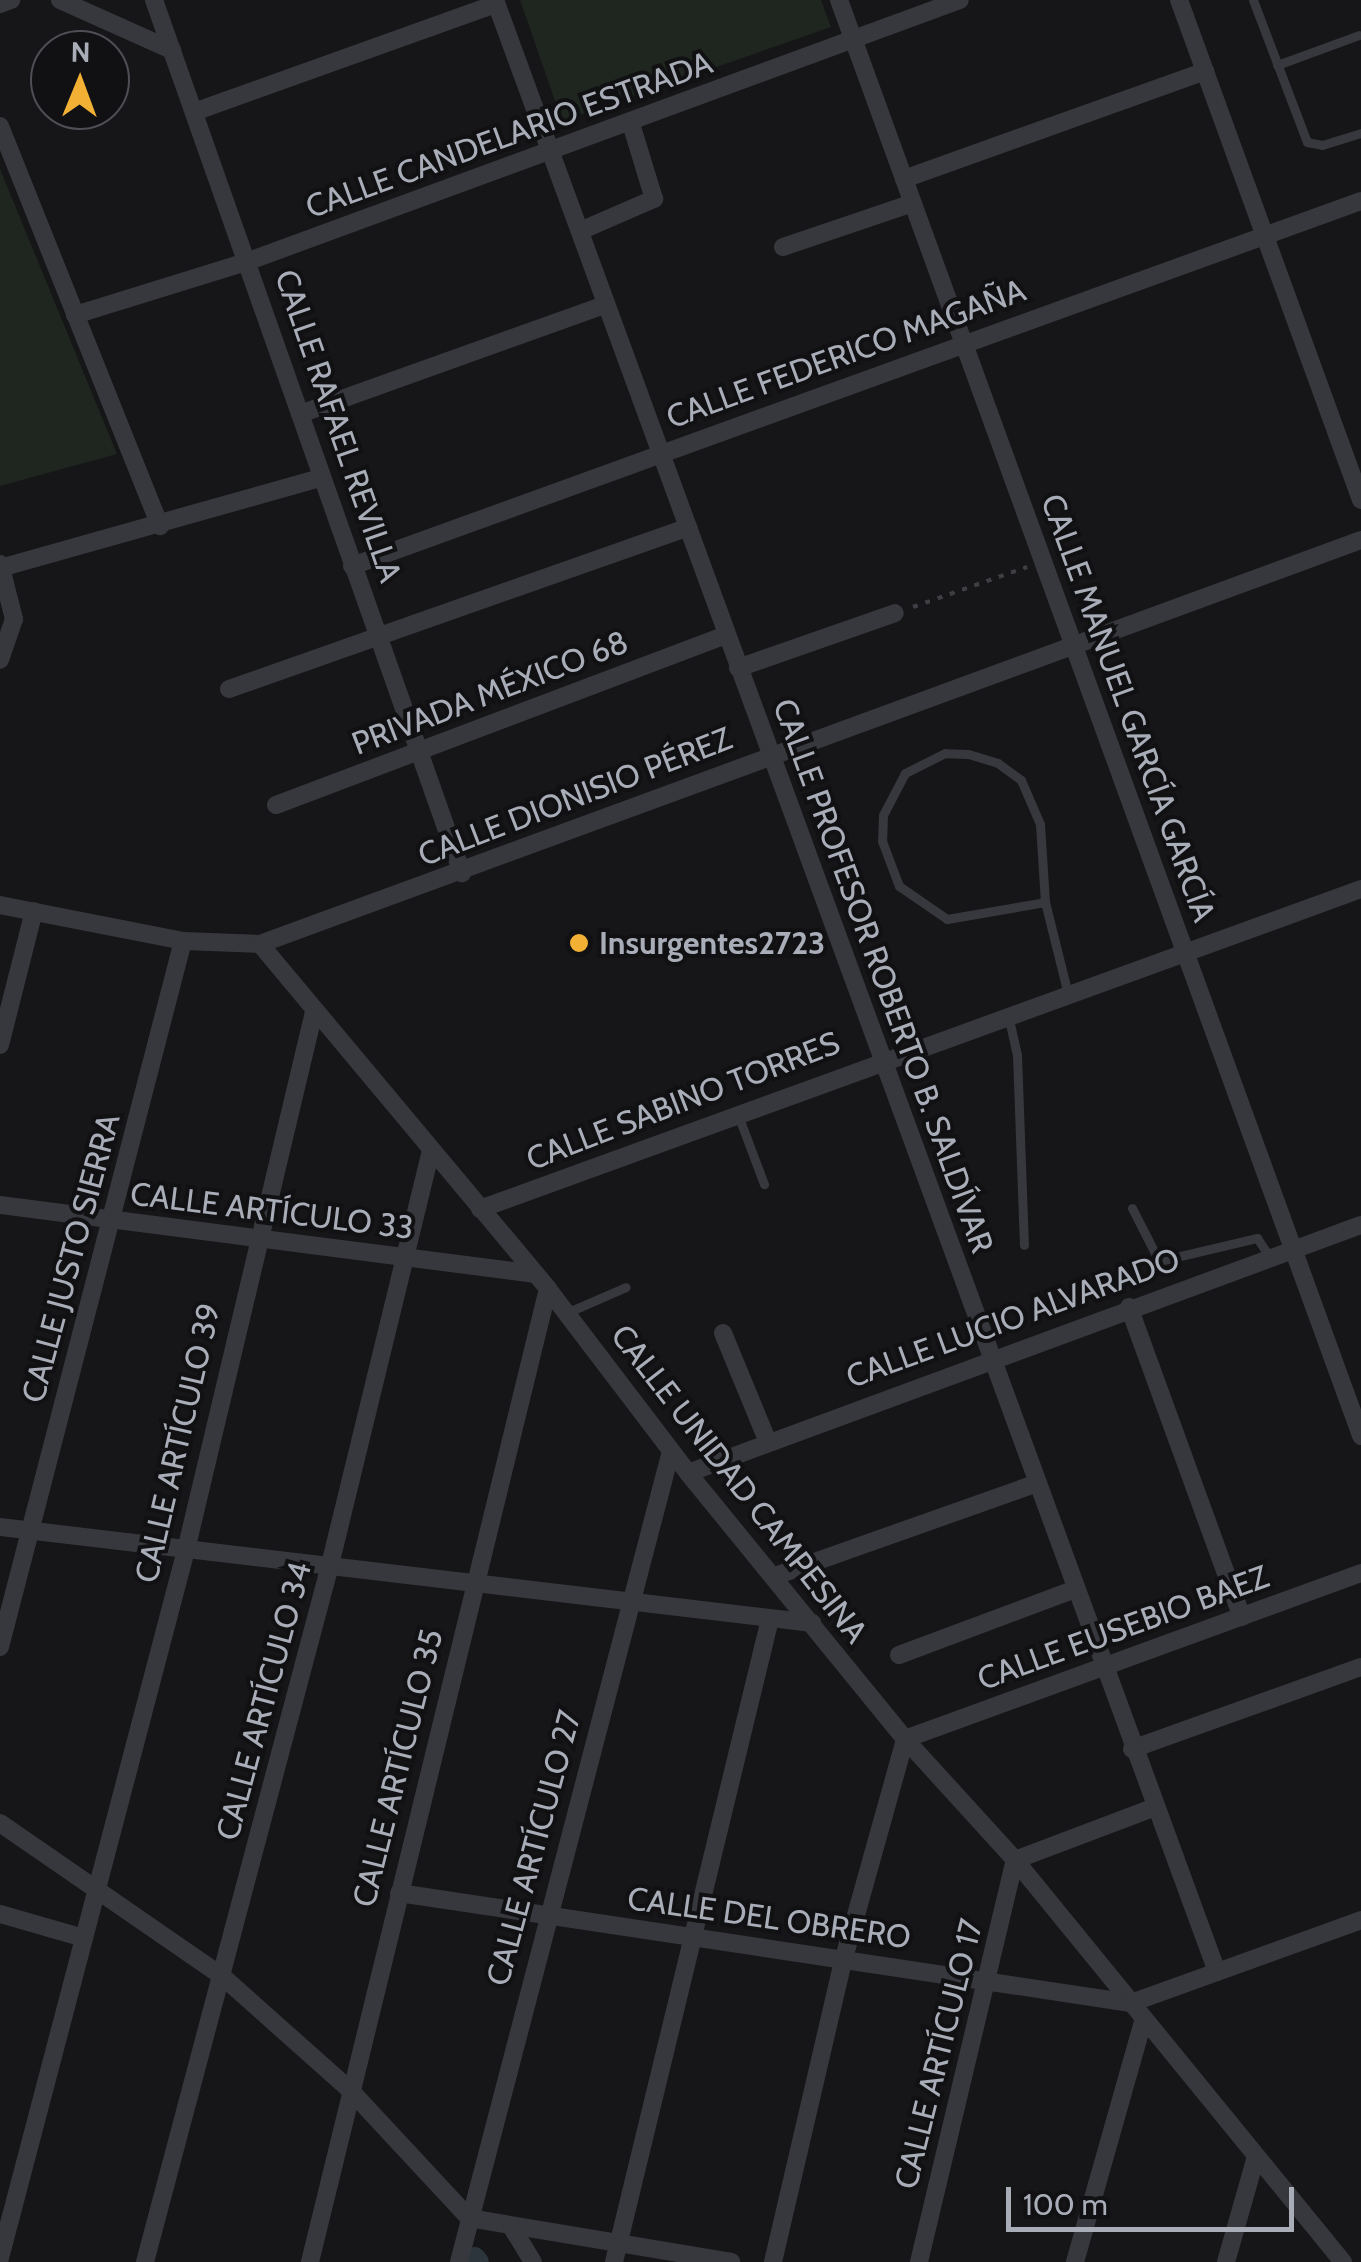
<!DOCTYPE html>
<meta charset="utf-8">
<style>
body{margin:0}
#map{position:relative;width:1361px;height:2262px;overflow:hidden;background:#161618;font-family:Cabin,sans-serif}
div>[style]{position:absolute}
.green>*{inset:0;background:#1e261f}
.canal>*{height:20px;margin:-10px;padding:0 10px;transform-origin:10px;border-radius:10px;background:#2c353c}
.path>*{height:4px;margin-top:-2px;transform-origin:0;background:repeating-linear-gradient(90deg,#3d3f44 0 5px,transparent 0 13px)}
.lane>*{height:9px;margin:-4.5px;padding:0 4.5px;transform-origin:4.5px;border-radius:4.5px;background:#37383d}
.street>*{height:18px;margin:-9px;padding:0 9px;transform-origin:9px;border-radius:9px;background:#37383d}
.dots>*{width:28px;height:28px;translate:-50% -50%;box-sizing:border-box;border:5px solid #111113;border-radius:50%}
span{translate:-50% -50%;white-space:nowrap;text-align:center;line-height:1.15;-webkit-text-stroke:8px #111113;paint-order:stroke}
.street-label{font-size:32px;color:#a8adb8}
.poi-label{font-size:32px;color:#a8adb8;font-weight:700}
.left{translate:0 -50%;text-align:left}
.north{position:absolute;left:30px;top:30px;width:100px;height:100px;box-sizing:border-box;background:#111113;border:2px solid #4d4f55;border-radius:50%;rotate:1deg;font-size:28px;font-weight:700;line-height:40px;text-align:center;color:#a8adb8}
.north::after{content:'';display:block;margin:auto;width:35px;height:45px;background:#f2b134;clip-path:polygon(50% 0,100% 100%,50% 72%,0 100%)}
.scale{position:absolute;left:1006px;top:2187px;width:288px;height:45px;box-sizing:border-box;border:5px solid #a8adb8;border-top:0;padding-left:12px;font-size:30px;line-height:35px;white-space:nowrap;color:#a8adb8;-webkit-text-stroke:8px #111113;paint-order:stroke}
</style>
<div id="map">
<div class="green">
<div style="clip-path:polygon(520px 0,821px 0,831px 27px,562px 121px)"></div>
<div style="clip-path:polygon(0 169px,117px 454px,0 486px)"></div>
</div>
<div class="canal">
<div style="left:475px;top:2257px;width:6px;rotate:51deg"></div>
</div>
<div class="path">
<div style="left:913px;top:607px;width:121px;rotate:-19.3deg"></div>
</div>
<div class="lane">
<div style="left:1253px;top:0;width:152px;rotate:69.2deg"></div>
<div style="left:1307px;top:142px;width:15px;rotate:11deg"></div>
<div style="left:1322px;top:145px;width:41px;rotate:-17.1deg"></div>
<div style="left:1277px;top:65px;width:87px;rotate:-20.1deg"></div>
<div style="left:1045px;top:902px;width:78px;rotate:-93.7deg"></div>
<div style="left:1040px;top:824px;width:48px;rotate:-113.4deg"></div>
<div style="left:1021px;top:780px;width:29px;rotate:-144deg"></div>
<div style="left:998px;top:763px;width:31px;rotate:-163deg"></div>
<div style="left:968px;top:754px;width:23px;rotate:-178deg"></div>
<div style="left:945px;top:753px;width:45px;rotate:153.4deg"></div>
<div style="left:905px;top:773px;width:47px;rotate:117.6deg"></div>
<div style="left:883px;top:815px;width:26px;rotate:92deg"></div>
<div style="left:882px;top:841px;width:48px;rotate:69.3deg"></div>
<div style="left:899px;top:886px;width:58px;rotate:34.5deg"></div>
<div style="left:947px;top:919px;width:99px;rotate:-9.8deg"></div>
<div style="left:1045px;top:902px;width:95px;rotate:76deg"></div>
<div style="left:1008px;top:1015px;width:41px;rotate:77.3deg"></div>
<div style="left:1017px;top:1055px;width:190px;rotate:87.9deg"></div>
<div style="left:738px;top:1115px;width:74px;rotate:69.4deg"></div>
<div style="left:1132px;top:1208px;width:59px;rotate:63deg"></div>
<div style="left:1159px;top:1261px;width:101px;rotate:-13.2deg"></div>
<div style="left:1257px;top:1238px;width:23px;rotate:56deg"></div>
<div style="left:566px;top:1313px;width:65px;rotate:-23.4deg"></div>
</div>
<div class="street">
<div style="left:60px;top:0;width:123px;rotate:24.1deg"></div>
<div style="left:154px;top:0;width:926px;rotate:70.57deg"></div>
<div style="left:495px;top:0;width:2100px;rotate:69.89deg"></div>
<div style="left:839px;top:0;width:1528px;rotate:70.02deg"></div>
<div style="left:1179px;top:0;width:532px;rotate:70deg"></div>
<div style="left:0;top:4px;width:12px;rotate:-20deg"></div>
<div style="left:194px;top:112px;width:321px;rotate:-19.7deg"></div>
<div style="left:0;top:126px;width:431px;rotate:68.2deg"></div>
<div style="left:904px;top:179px;width:320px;rotate:-19.7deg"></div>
<div style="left:580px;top:231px;width:81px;rotate:-23.4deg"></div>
<div style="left:654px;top:199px;width:78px;rotate:-107deg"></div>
<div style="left:783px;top:247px;width:137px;rotate:-18.7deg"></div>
<div style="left:75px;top:315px;width:182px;rotate:-17.2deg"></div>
<div style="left:249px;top:261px;width:757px;rotate:-20.16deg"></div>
<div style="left:300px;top:414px;width:323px;rotate:-19.7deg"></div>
<div style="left:0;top:564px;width:57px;rotate:75.7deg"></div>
<div style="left:14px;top:619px;width:43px;rotate:108.9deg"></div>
<div style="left:352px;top:566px;width:1073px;rotate:-19.89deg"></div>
<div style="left:0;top:568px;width:332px;rotate:-15.7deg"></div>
<div style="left:738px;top:668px;width:166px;rotate:-19.3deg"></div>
<div style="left:229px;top:689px;width:487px;rotate:-19.4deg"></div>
<div style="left:276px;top:805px;width:480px;rotate:-20.7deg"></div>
<div style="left:0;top:905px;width:187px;rotate:11.1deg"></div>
<div style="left:183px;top:941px;width:77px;rotate:2.2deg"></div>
<div style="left:260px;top:944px;width:1173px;rotate:-20.15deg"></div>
<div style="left:260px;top:944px;width:449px;rotate:50.1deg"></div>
<div style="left:548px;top:1289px;width:231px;rotate:52.7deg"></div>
<div style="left:688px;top:1473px;width:343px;rotate:50.8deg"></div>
<div style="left:905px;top:1739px;width:164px;rotate:47.7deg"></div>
<div style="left:1015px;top:1860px;width:519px;rotate:50.79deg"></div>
<div style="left:0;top:1045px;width:138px;rotate:-75.8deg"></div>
<div style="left:0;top:1205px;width:540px;rotate:7.34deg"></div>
<div style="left:480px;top:1209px;width:937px;rotate:-19.96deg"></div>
<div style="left:1129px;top:1307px;width:330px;rotate:70deg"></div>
<div style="left:723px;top:1333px;width:116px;rotate:67.6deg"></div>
<div style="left:688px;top:1473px;width:717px;rotate:-20.23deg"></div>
<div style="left:0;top:1527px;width:818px;rotate:6.74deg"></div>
<div style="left:775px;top:1576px;width:276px;rotate:-19.5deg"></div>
<div style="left:0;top:1647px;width:729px;rotate:-75.47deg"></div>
<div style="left:899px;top:1655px;width:186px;rotate:-20.5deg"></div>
<div style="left:1132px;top:1749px;width:243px;rotate:-19.7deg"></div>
<div style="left:0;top:1823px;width:270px;rotate:34.6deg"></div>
<div style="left:222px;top:1976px;width:173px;rotate:41.7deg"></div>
<div style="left:351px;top:2091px;width:173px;rotate:47.1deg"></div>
<div style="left:469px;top:2218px;width:266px;rotate:9.5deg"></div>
<div style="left:399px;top:1893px;width:740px;rotate:8.55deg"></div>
<div style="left:1131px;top:2003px;width:245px;rotate:-19.8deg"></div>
<div style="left:0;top:1914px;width:83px;rotate:16deg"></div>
<div style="left:511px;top:2226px;width:42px;rotate:58.6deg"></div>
<div style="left:0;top:2258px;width:732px;rotate:-75.28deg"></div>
<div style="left:186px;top:1550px;width:553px;rotate:-76.62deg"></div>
<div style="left:145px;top:2262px;width:717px;rotate:-75.13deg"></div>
<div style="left:329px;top:1569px;width:429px;rotate:-76.3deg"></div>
<div style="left:310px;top:2262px;width:1002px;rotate:-76.26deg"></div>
<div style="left:459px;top:2262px;width:838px;rotate:-75.35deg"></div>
<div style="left:614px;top:2262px;width:662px;rotate:-76.36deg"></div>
<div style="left:773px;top:2262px;width:312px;rotate:-76.9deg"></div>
<div style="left:844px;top:1958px;width:227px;rotate:-74.4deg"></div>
<div style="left:905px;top:1739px;width:485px;rotate:-20deg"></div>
<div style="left:919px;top:2262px;width:413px;rotate:-76.6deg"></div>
<div style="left:1015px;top:1860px;width:150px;rotate:-20.7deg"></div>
<div style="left:1075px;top:2262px;width:250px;rotate:-74.2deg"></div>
<div style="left:1226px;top:2262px;width:106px;rotate:-74.1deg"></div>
</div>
<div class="dots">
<div style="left:579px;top:943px;background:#f2b134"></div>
</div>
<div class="street-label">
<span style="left:509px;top:135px;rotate:-20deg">CALLE CANDELARIO ESTRADA</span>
<span style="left:846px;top:354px;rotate:-20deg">CALLE FEDERICO MAGAÑA</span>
<span style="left:338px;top:426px;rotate:71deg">CALLE RAFAEL REVILLA</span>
<span style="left:490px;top:693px;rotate:-21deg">PRIVADA MÉXICO 68</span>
<span style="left:1128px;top:708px;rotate:70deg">CALLE MANUEL GARCÍA GARCÍA</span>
<span style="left:575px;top:797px;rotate:-21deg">CALLE DIONISIO PÉREZ</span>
<span style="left:883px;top:976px;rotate:70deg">CALLE PROFESOR ROBERTO B. SALDÍVAR</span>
<span style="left:683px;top:1101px;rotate:-21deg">CALLE SABINO TORRES</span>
<span style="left:272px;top:1211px;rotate:7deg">CALLE ARTÍCULO 33</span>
<span style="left:71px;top:1258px;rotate:-75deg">CALLE JUSTO SIERRA</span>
<span style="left:1013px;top:1318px;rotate:-20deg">CALLE LUCIO ALVARADO</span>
<span style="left:178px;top:1443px;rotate:-77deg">CALLE ARTÍCULO 39</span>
<span style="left:739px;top:1484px;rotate:52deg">CALLE UNIDAD CAMPESINA</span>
<span style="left:1123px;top:1628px;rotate:-20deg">CALLE EUSEBIO BAEZ</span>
<span style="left:264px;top:1701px;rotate:-75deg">CALLE ARTÍCULO 34</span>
<span style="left:398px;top:1768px;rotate:-76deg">CALLE ARTÍCULO 35</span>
<span style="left:534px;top:1848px;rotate:-75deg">CALLE ARTÍCULO 27</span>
<span style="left:769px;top:1918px;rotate:8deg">CALLE DEL OBRERO</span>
<span style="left:939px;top:2054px;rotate:-76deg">CALLE ARTÍCULO 17</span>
</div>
<div class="poi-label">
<span class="left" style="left:599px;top:943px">Insurgentes2723</span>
</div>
<div class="north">N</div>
<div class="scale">100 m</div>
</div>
